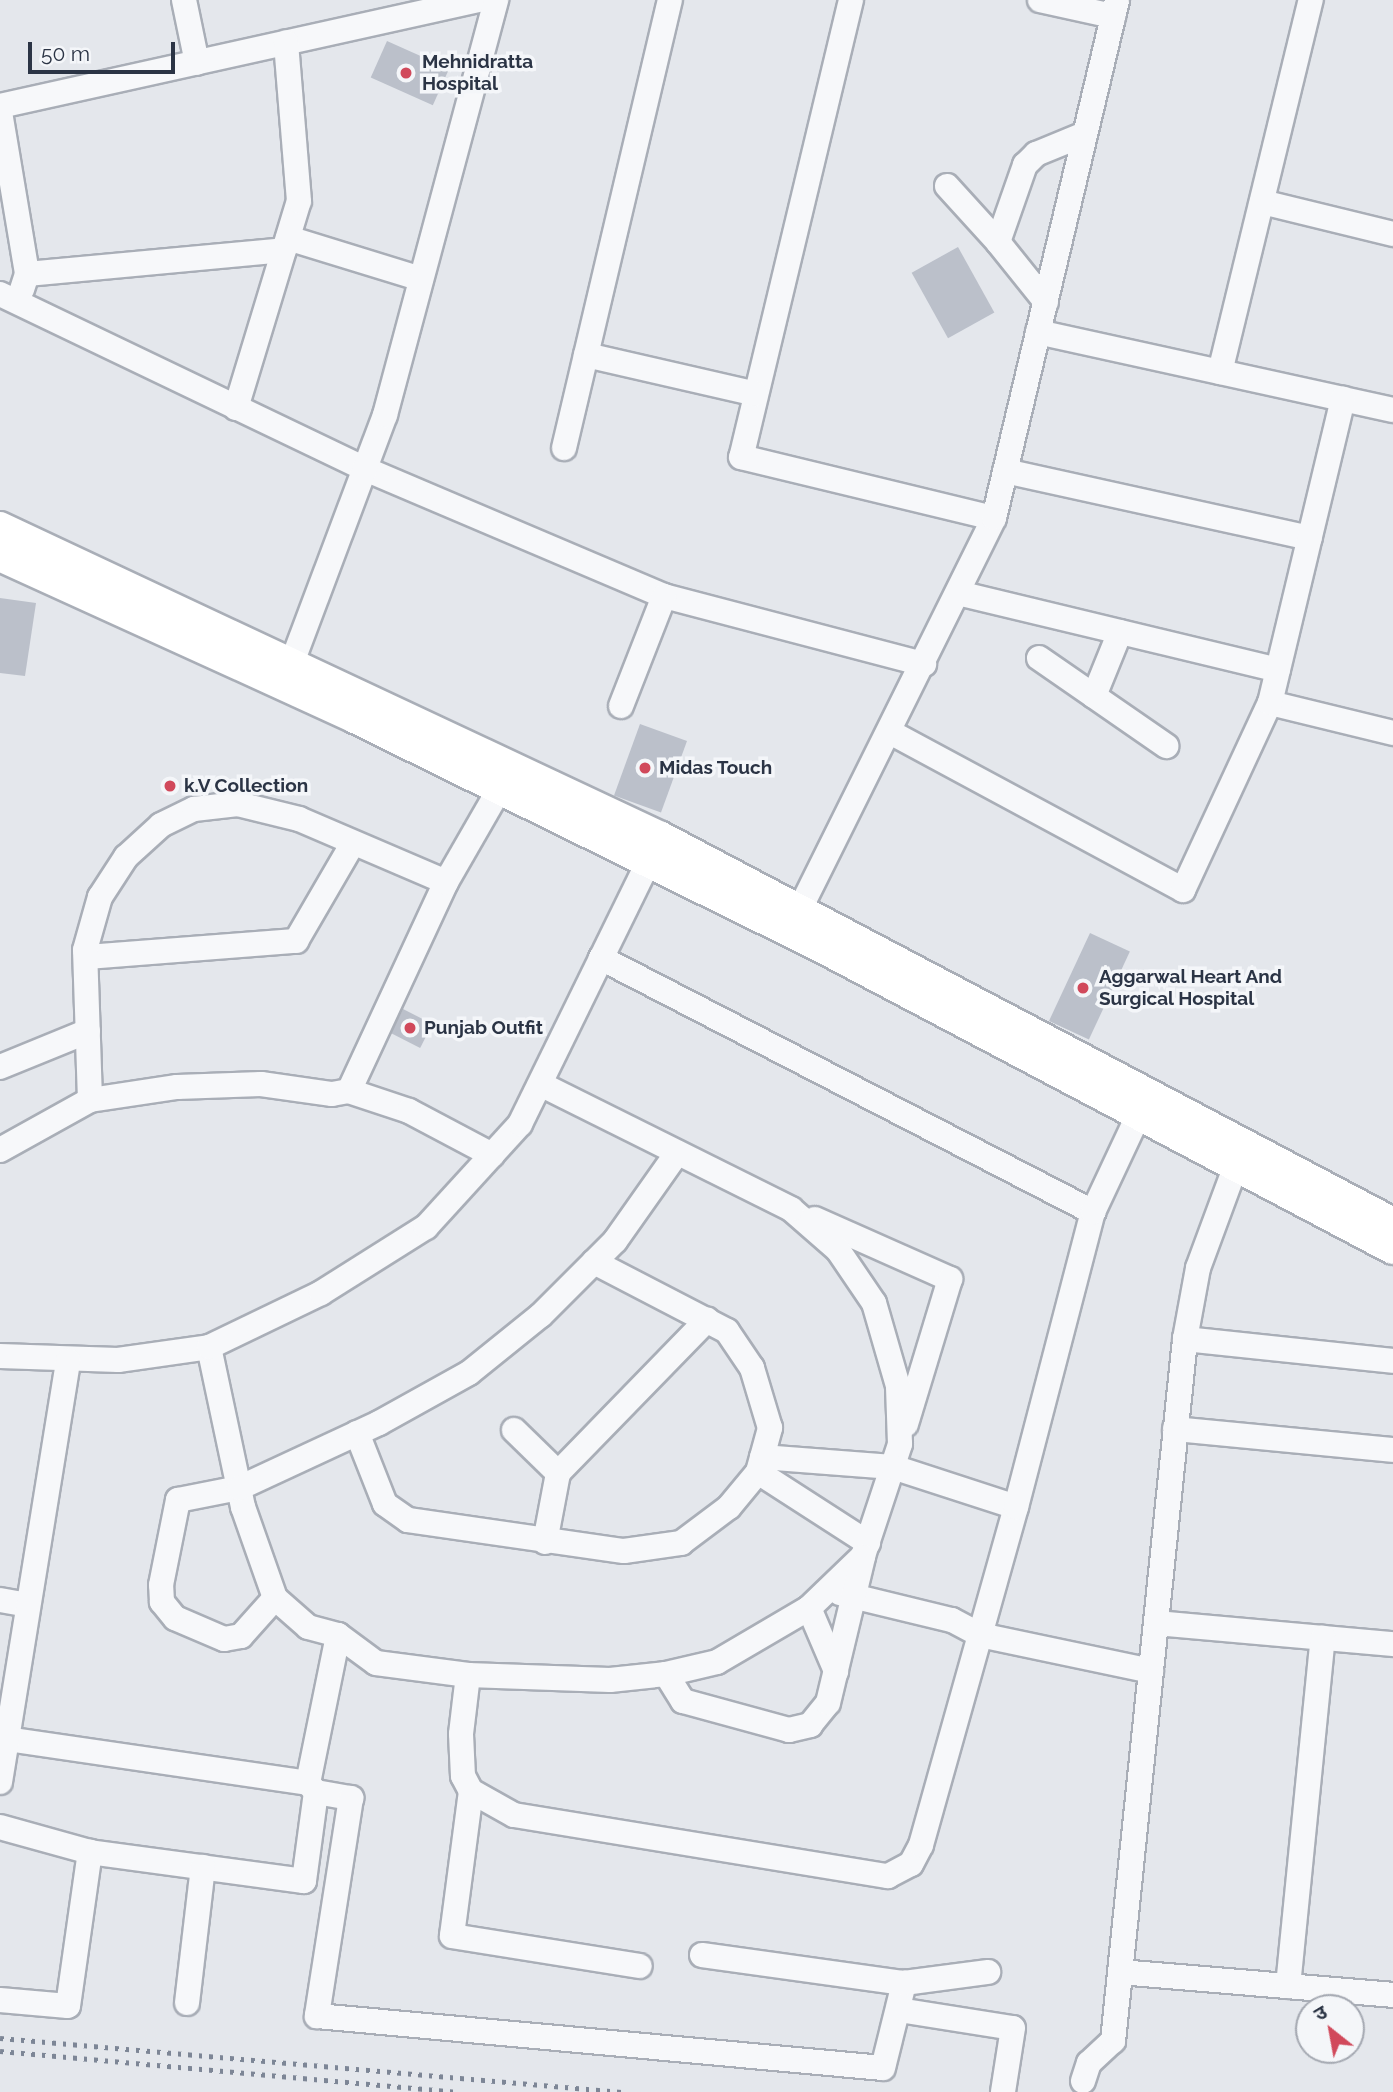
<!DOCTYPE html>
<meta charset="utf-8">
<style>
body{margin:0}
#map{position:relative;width:1393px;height:2092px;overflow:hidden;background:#e4e7ec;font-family:Raleway,"Noto Sans Devanagari",sans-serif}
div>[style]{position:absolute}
.building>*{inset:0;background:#bbc0ca;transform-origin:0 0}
.roads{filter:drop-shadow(2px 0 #a9aeb7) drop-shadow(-2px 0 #a9aeb7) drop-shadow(0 2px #a9aeb7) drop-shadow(0 -2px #a9aeb7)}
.minor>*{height:24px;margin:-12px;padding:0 12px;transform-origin:12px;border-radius:12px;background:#f7f8fa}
.major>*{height:30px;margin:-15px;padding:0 15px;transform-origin:15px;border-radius:15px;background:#fff}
.rail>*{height:5px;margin-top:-2.5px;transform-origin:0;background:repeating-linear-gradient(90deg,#7d8696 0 3.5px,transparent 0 10.5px)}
.dots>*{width:19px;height:19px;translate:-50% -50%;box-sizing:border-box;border:4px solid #f4f6f9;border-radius:50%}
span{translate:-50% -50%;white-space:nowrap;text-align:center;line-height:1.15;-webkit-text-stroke:7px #f4f6f9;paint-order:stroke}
.poi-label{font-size:19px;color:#2b3445;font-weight:700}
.left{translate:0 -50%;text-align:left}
.north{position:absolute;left:1295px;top:1994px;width:70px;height:70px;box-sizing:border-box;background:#f4f6f9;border:2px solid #a4a8b1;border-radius:50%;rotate:329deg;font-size:19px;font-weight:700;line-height:28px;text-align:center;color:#2b3445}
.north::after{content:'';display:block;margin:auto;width:24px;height:32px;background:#d1495b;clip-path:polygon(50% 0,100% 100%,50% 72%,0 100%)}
.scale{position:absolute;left:28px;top:42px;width:147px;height:32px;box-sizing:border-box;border:4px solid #2b3445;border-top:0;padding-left:9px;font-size:21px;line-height:24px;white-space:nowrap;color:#2b3445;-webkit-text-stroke:5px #f4f6f9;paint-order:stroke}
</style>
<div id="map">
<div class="building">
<div style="left:387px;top:41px;width:68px;height:40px;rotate:24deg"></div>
<div style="left:958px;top:247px;width:75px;height:53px;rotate:61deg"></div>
<div style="clip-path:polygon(0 598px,36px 603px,25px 676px,0 673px)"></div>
<div style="left:640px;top:724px;width:50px;height:76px;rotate:20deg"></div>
<div style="left:1090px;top:933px;width:44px;height:97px;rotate:25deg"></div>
<div style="left:403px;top:1009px;width:33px;height:27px;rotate:27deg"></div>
</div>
<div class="roads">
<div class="minor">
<div style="left:184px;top:0;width:64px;rotate:78.3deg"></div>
<div style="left:851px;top:0;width:470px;rotate:103.5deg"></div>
<div style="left:741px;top:457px;width:260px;rotate:13.6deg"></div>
<div style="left:1040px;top:0;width:75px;rotate:12.4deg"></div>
<div style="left:0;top:106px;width:490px;rotate:-12.5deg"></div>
<div style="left:0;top:112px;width:164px;rotate:80.5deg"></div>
<div style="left:27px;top:274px;width:16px;rotate:108deg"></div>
<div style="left:947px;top:186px;width:76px;rotate:47.7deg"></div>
<div style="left:1262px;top:202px;width:135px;rotate:13.7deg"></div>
<div style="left:288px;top:238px;width:139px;rotate:17.1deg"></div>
<div style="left:27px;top:274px;width:258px;rotate:-5.3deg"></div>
<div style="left:0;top:294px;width:405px;rotate:25.6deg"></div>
<div style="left:365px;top:469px;width:325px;rotate:23deg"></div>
<div style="left:664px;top:596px;width:269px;rotate:14.7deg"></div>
<div style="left:1046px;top:302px;width:77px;rotate:-128.7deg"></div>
<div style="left:998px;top:242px;width:82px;rotate:-70.7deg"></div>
<div style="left:1025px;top:165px;width:16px;rotate:-45deg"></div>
<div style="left:1036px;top:154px;width:53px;rotate:-22.2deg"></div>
<div style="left:1038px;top:332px;width:363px;rotate:12.4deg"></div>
<div style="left:586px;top:355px;width:174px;rotate:12.9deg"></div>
<div style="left:1220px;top:372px;width:383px;rotate:-76.3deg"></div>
<div style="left:236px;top:408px;width:216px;rotate:-73.1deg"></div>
<div style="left:299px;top:201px;width:159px;rotate:-94.7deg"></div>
<div style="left:564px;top:448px;width:460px;rotate:-76.7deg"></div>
<div style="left:1005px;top:471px;width:312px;rotate:12.4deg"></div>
<div style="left:958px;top:593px;width:329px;rotate:13.5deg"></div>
<div style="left:1039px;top:658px;width:155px;rotate:34.7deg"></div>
<div style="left:285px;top:681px;width:284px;rotate:-69.4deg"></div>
<div style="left:385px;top:415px;width:430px;rotate:-75deg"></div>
<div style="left:1094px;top:696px;width:69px;rotate:-67.9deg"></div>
<div style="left:1270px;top:703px;width:127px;rotate:13.7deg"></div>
<div style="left:621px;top:706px;width:118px;rotate:-68.6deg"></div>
<div style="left:890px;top:732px;width:333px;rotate:28.3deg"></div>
<div style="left:1183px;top:890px;width:206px;rotate:-65.1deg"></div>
<div style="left:1270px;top:703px;width:313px;rotate:-76.5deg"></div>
<div style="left:791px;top:927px;width:457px;rotate:-63.6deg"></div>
<div style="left:994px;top:518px;width:532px;rotate:-76.64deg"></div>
<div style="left:86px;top:957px;width:211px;rotate:-4.4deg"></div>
<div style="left:296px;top:941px;width:113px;rotate:-59.8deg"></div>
<div style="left:601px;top:958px;width:554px;rotate:27.31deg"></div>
<div style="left:0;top:1067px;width:95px;rotate:-22.2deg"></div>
<div style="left:349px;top:1091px;width:230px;rotate:-65.1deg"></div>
<div style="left:446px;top:882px;width:106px;rotate:-60.1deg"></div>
<div style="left:90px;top:1100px;width:150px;rotate:-91.9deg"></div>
<div style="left:85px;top:950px;width:55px;rotate:-74.2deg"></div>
<div style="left:100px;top:897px;width:48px;rotate:-57deg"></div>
<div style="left:126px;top:857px;width:47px;rotate:-42.4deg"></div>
<div style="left:161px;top:825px;width:37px;rotate:-26deg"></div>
<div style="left:194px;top:809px;width:44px;rotate:-6.5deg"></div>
<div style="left:238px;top:804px;width:63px;rotate:13.8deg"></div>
<div style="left:299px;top:819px;width:160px;rotate:23.2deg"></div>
<div style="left:0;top:1150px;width:103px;rotate:-29.1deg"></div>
<div style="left:90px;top:1100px;width:88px;rotate:-8.5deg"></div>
<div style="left:177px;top:1087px;width:84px;rotate:-2deg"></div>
<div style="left:261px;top:1084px;width:72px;rotate:8deg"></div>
<div style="left:332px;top:1094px;width:17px;rotate:-10deg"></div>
<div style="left:349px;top:1091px;width:63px;rotate:18.4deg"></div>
<div style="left:409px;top:1111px;width:94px;rotate:27.9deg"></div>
<div style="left:815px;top:1219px;width:148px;rotate:24deg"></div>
<div style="left:950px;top:1279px;width:152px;rotate:106.9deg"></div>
<div style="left:1185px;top:1339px;width:209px;rotate:6deg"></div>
<div style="left:209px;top:1347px;width:164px;rotate:78deg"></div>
<div style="left:243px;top:1507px;width:96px;rotate:70.6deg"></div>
<div style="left:275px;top:1598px;width:44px;rotate:41.3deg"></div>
<div style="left:308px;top:1627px;width:31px;rotate:15deg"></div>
<div style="left:338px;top:1635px;width:47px;rotate:36.4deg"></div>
<div style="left:376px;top:1663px;width:93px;rotate:7.4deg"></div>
<div style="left:468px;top:1675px;width:142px;rotate:2deg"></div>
<div style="left:610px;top:1680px;width:56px;rotate:-6.1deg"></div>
<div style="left:666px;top:1674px;width:52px;rotate:-13.2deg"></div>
<div style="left:717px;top:1662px;width:107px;rotate:-30.4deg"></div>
<div style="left:809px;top:1608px;width:75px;rotate:-43.9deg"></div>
<div style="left:863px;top:1556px;width:118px;rotate:-71.7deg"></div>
<div style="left:900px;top:1444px;width:58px;rotate:-92deg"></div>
<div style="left:898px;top:1386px;width:86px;rotate:-106.1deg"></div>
<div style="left:874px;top:1303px;width:64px;rotate:-124.2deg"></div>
<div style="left:838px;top:1250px;width:62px;rotate:-138.9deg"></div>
<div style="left:791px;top:1209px;width:280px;rotate:-153.5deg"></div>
<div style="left:0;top:1356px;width:118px;rotate:1.9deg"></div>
<div style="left:118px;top:1360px;width:92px;rotate:-8.1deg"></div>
<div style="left:209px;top:1347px;width:124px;rotate:-25.7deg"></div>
<div style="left:321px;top:1293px;width:124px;rotate:-32.2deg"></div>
<div style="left:426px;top:1227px;width:139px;rotate:-47.6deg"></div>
<div style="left:520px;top:1124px;width:309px;rotate:-63.9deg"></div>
<div style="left:1175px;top:1429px;width:219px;rotate:5.5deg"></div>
<div style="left:514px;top:1430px;width:62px;rotate:44.3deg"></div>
<div style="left:357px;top:1433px;width:76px;rotate:68.5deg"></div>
<div style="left:385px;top:1504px;width:28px;rotate:35deg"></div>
<div style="left:408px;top:1520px;width:218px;rotate:8.2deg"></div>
<div style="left:624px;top:1551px;width:58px;rotate:-8deg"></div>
<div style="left:681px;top:1543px;width:60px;rotate:-36.9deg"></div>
<div style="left:729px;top:1507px;width:45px;rotate:-50.4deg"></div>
<div style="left:758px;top:1472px;width:46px;rotate:-74.7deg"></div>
<div style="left:770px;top:1428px;width:63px;rotate:-106.7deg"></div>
<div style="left:752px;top:1368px;width:45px;rotate:-124deg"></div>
<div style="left:727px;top:1331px;width:150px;rotate:-152.6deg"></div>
<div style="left:762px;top:1457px;width:131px;rotate:4.4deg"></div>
<div style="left:893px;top:1467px;width:129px;rotate:18deg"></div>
<div style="left:758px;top:1472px;width:131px;rotate:32.8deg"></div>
<div style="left:545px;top:1542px;width:70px;rotate:-79.3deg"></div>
<div style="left:558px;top:1473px;width:214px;rotate:-45.8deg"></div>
<div style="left:840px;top:1593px;width:115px;rotate:13.6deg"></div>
<div style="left:952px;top:1620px;width:32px;rotate:28deg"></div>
<div style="left:980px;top:1635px;width:175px;rotate:11.9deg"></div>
<div style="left:275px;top:1598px;width:51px;rotate:131.8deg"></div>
<div style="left:241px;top:1636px;width:17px;rotate:170deg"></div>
<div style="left:224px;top:1639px;width:53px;rotate:-156.8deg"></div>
<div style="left:175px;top:1618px;width:21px;rotate:-129deg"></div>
<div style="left:162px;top:1602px;width:17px;rotate:-93deg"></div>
<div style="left:161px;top:1585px;width:87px;rotate:-78.7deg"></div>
<div style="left:178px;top:1500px;width:62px;rotate:-11.1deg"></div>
<div style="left:239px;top:1488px;width:154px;rotate:-24.9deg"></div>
<div style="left:379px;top:1423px;width:103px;rotate:-29.1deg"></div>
<div style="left:469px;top:1373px;width:92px;rotate:-38.9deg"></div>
<div style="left:541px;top:1315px;width:105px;rotate:-45deg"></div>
<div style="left:615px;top:1241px;width:108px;rotate:-54.8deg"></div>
<div style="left:0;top:1600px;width:28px;rotate:10deg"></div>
<div style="left:809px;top:1608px;width:69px;rotate:66.8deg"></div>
<div style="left:1156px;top:1623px;width:238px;rotate:5.1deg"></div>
<div style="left:666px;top:1674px;width:32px;rotate:58deg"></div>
<div style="left:683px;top:1701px;width:110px;rotate:15.3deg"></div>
<div style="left:789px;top:1730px;width:22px;rotate:-13deg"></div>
<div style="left:810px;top:1725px;width:28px;rotate:-51deg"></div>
<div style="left:828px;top:1703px;width:150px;rotate:-76.5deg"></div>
<div style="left:468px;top:1675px;width:59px;rotate:96.8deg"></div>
<div style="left:461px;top:1734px;width:42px;rotate:87.3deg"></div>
<div style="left:463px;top:1776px;width:17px;rotate:62deg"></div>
<div style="left:471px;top:1791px;width:49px;rotate:29.2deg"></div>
<div style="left:514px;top:1815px;width:379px;rotate:9.3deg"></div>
<div style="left:888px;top:1876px;width:26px;rotate:-28deg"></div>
<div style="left:911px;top:1864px;width:21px;rotate:-62deg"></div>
<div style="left:921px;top:1845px;width:351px;rotate:-74.3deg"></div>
<div style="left:1016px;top:1507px;width:305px;rotate:-75.4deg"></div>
<div style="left:1093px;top:1212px;width:108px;rotate:-64.9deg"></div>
<div style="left:0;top:1738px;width:311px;rotate:8.3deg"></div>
<div style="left:308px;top:1783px;width:12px;rotate:48deg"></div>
<div style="left:316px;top:1792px;width:90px;rotate:97.7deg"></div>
<div style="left:304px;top:1881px;width:216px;rotate:-172.3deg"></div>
<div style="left:90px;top:1852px;width:93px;rotate:-164.5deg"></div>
<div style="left:0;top:1782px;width:427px;rotate:-80.8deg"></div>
<div style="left:308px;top:1783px;width:151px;rotate:-78.5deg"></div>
<div style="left:471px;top:1791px;width:146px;rotate:97.5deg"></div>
<div style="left:452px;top:1936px;width:190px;rotate:9.1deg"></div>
<div style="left:316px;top:1792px;width:36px;rotate:10deg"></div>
<div style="left:351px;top:1798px;width:221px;rotate:98.9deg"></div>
<div style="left:317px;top:2016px;width:568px;rotate:5.25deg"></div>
<div style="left:883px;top:2068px;width:88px;rotate:-76.1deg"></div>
<div style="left:702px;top:1955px;width:204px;rotate:7.9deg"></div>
<div style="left:904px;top:1983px;width:85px;rotate:-7.5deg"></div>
<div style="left:1120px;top:1972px;width:274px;rotate:4.8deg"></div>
<div style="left:1288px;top:1986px;width:350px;rotate:-84.3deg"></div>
<div style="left:0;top:2000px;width:68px;rotate:5deg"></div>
<div style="left:68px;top:2006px;width:156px;rotate:-81.9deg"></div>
<div style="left:187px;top:2003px;width:137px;rotate:-83.3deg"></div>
<div style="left:899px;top:2010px;width:115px;rotate:9deg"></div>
<div style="left:1013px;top:2028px;width:65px;rotate:98.9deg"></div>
<div style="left:1083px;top:2081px;width:19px;rotate:-72deg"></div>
<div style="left:1089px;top:2063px;width:33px;rotate:-43deg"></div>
<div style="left:1113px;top:2041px;width:706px;rotate:-84.14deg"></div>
<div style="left:1185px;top:1339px;width:72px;rotate:-79.6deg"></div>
<div style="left:1198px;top:1268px;width:110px;rotate:-69.7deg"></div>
</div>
<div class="major">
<div style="left:0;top:527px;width:730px;rotate:25.13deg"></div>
<div style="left:661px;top:837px;width:828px;rotate:27.8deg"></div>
<div style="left:0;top:556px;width:390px;rotate:24.5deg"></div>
<div style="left:355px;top:718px;width:517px;rotate:26.17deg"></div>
<div style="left:819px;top:946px;width:649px;rotate:27.83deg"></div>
</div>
</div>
<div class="rail">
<div style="left:0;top:2038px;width:624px;rotate:4.96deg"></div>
<div style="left:0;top:2051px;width:460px;rotate:5.1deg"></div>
</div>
<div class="dots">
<div style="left:406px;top:73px;background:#d1495b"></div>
<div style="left:645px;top:768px;background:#d1495b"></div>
<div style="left:170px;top:786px;background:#d1495b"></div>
<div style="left:1083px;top:988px;background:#d1495b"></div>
<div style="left:410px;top:1028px;background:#d1495b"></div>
</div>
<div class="poi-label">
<span class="left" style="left:422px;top:73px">Mehnidratta<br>Hospital</span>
<span class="left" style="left:659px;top:768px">Midas Touch</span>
<span class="left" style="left:184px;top:786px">k.V Collection</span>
<span class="left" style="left:1099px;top:988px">Aggarwal Heart And<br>Surgical Hospital</span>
<span class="left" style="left:424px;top:1028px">Punjab Outfit</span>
</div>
<div class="north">उ</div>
<div class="scale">50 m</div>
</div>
